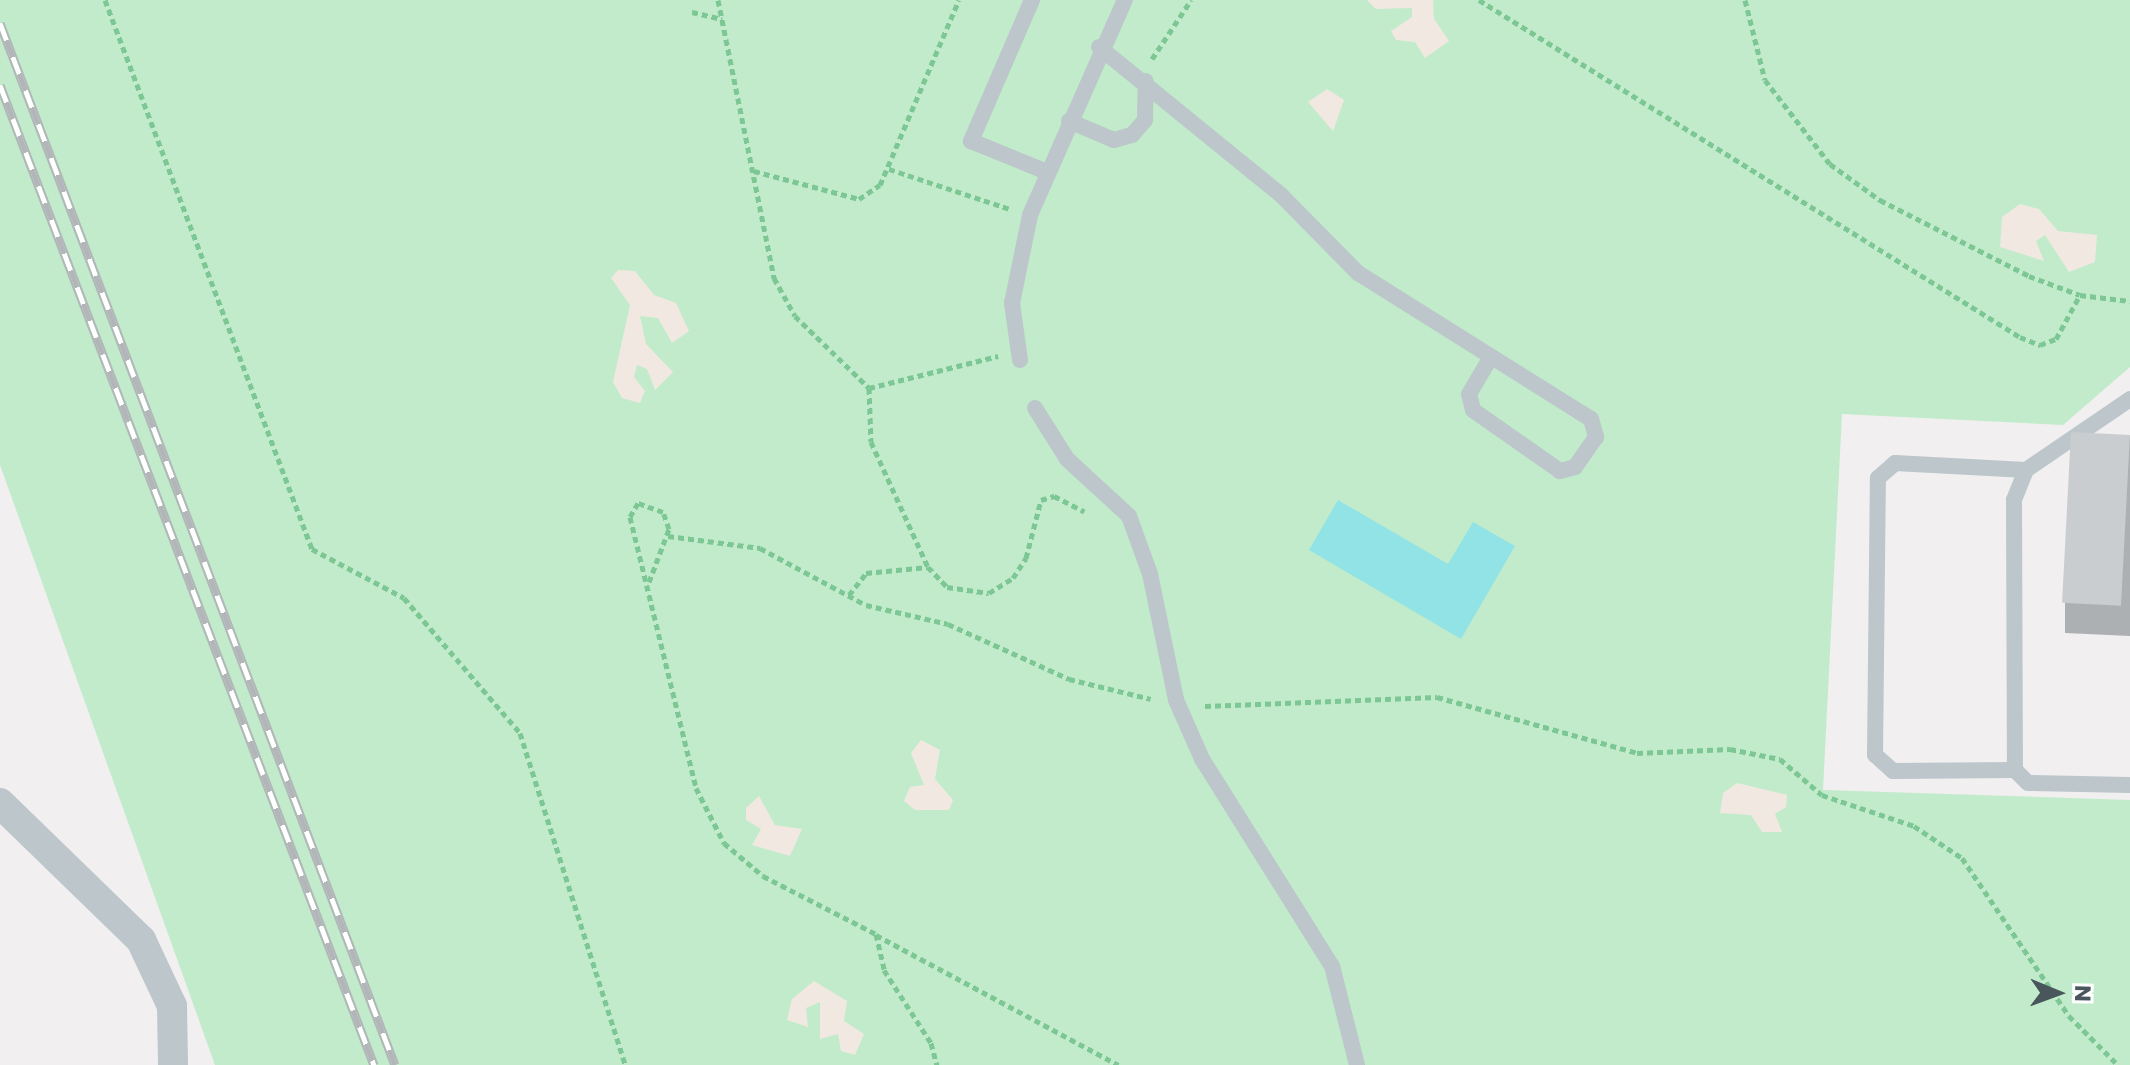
<!DOCTYPE html>
<style>
body{margin:0}
#map{position:relative;width:2130px;height:1065px;overflow:hidden;background:#f1eff0;font-family:Poppins,sans-serif}
div>[style]{position:absolute}
.green>*{inset:0;background:#c1ebca}
.sand>*{inset:0;background:#f1e9e1}
.water>*{inset:0;background:#91e3e5}
.path>*{height:5px;margin-top:-2.5px;transform-origin:0;background:repeating-linear-gradient(90deg,#7cc794 0 6px,transparent 0 10px)}
.lane>*{height:16px;margin:-8px;padding:0 8px;transform-origin:8px;border-radius:8px;background:#bcc6cb}
.street>*{height:30px;margin:-15px;padding:0 15px;transform-origin:15px;border-radius:15px;background:#bcc6cb}
.rail>*{height:9px;margin-top:-4.5px;transform-origin:0;background:repeating-linear-gradient(90deg,#fff 0 18px,#b2b6b9 0 36px);box-sizing:border-box;border-block:2px solid #b2b6b9}
.wall>*{inset:0;background:#adb0b3}
.building>*{inset:0;background:#c9cdd0;transform-origin:0 0}
span{translate:-50% -50%;white-space:nowrap;text-align:center;line-height:1.15;-webkit-text-stroke:8px #fff;paint-order:stroke}
.north{position:absolute;left:2018px;top:953px;width:80px;height:80px;-webkit-text-stroke:6px #fff;paint-order:stroke;rotate:91deg;font-size:22px;font-weight:700;line-height:32px;text-align:center;color:#49565b}
.north::after{content:'';display:block;margin:auto;width:28px;height:36px;background:#49565b;clip-path:polygon(50% 0,100% 100%,50% 72%,0 100%)}
</style>
<div id="map">
<div class="green">
<div style="clip-path:polygon(0 0,2130px 0,2130px 367px,2063px 425px,1842px 414px,1823px 790px,2130px 800px,2130px 1065px,215px 1065px,0 465px)"></div>
</div>
<div class="sand">
<div style="clip-path:polygon(1367px 0,1433px 0,1434px 19px,1449px 41px,1425px 58px,1415px 42px,1396px 40px,1391px 31px,1412px 17px,1412px 8px,1376px 9px)"></div>
<div style="clip-path:polygon(1327px 89px,1344px 100px,1333px 131px,1308px 102px)"></div>
<div style="clip-path:polygon(2020px 204px,2039px 209px,2058px 231px,2097px 235px,2095px 262px,2069px 272px,2045px 235px,2036px 241px,2044px 261px,2000px 247px,2002px 217px)"></div>
<div style="clip-path:polygon(618px 270px,635px 271px,654px 295px,676px 303px,689px 331px,672px 343px,658px 318px,640px 316px,646px 344px,673px 372px,655px 390px,647px 369px,637px 365px,634px 377px,645px 391px,640px 403px,622px 398px,613px 382px,630px 305px,611px 278px)"></div>
<div style="clip-path:polygon(921px 740px,940px 750px,935px 779px,953px 800px,949px 810px,915px 810px,904px 801px,910px 787px,924px 785px,911px 753px)"></div>
<div style="clip-path:polygon(1737px 783px,1787px 795px,1786px 807px,1775px 814px,1782px 832px,1762px 832px,1751px 815px,1720px 813px,1723px 793px)"></div>
<div style="clip-path:polygon(759px 796px,775px 825px,802px 829px,790px 856px,752px 845px,761px 829px,746px 820px,746px 808px)"></div>
<div style="clip-path:polygon(814px 981px,847px 1001px,844px 1021px,864px 1034px,855px 1055px,841px 1051px,838px 1034px,820px 1039px,820px 1002px,806px 1008px,808px 1027px,787px 1020px,792px 999px)"></div>
</div>
<div class="water">
<div style="clip-path:polygon(1338px 500px,1448px 564px,1473px 522px,1515px 546px,1461px 639px,1309px 550px)"></div>
</div>
<div class="path">
<div style="left:105px;top:0;width:587px;rotate:69.34deg"></div>
<div style="left:312px;top:549px;width:104px;rotate:28deg"></div>
<div style="left:404px;top:598px;width:178px;rotate:49.3deg"></div>
<div style="left:520px;top:733px;width:348px;rotate:72.4deg"></div>
<div style="left:718px;top:0;width:284px;rotate:78.6deg"></div>
<div style="left:774px;top:278px;width:43px;rotate:61.1deg"></div>
<div style="left:795px;top:316px;width:103px;rotate:44.2deg"></div>
<div style="left:869px;top:388px;width:54px;rotate:87.9deg"></div>
<div style="left:871px;top:442px;width:137px;rotate:65.5deg"></div>
<div style="left:928px;top:567px;width:28px;rotate:46deg"></div>
<div style="left:947px;top:587px;width:42px;rotate:8.1deg"></div>
<div style="left:989px;top:593px;width:28px;rotate:-32deg"></div>
<div style="left:1013px;top:578px;width:24px;rotate:-57deg"></div>
<div style="left:1026px;top:558px;width:60px;rotate:-75.5deg"></div>
<div style="left:1041px;top:500px;width:14px;rotate:-17deg"></div>
<div style="left:1054px;top:496px;width:34px;rotate:27deg"></div>
<div style="left:1479px;top:0;width:637px;rotate:31.92deg"></div>
<div style="left:2020px;top:337px;width:22px;rotate:22deg"></div>
<div style="left:2040px;top:345px;width:17px;rotate:-21deg"></div>
<div style="left:2056px;top:339px;width:50px;rotate:-61.4deg"></div>
<div style="left:1745px;top:0;width:82px;rotate:76deg"></div>
<div style="left:1765px;top:80px;width:106px;rotate:52.3deg"></div>
<div style="left:1830px;top:164px;width:62px;rotate:35.8deg"></div>
<div style="left:1880px;top:200px;width:167px;rotate:27deg"></div>
<div style="left:2029px;top:276px;width:54px;rotate:20.4deg"></div>
<div style="left:2080px;top:295px;width:50px;rotate:6.8deg"></div>
<div style="left:692px;top:12px;width:31px;rotate:13deg"></div>
<div style="left:1152px;top:59px;width:71px;rotate:-56.5deg"></div>
<div style="left:889px;top:169px;width:127px;rotate:18.3deg"></div>
<div style="left:754px;top:171px;width:109px;rotate:14.9deg"></div>
<div style="left:859px;top:199px;width:25px;rotate:-34deg"></div>
<div style="left:880px;top:185px;width:201px;rotate:-66.9deg"></div>
<div style="left:869px;top:388px;width:133px;rotate:-13.9deg"></div>
<div style="left:668px;top:536px;width:93px;rotate:7.4deg"></div>
<div style="left:760px;top:548px;width:120px;rotate:28.3deg"></div>
<div style="left:866px;top:605px;width:84px;rotate:13deg"></div>
<div style="left:948px;top:624px;width:133px;rotate:24.4deg"></div>
<div style="left:1069px;top:679px;width:84px;rotate:13.7deg"></div>
<div style="left:649px;top:582px;width:57px;rotate:-69.3deg"></div>
<div style="left:669px;top:529px;width:18px;rotate:-109deg"></div>
<div style="left:663px;top:512px;width:27px;rotate:-160deg"></div>
<div style="left:638px;top:503px;width:16px;rotate:120deg"></div>
<div style="left:630px;top:517px;width:279px;rotate:76.3deg"></div>
<div style="left:696px;top:788px;width:62px;rotate:63deg"></div>
<div style="left:724px;top:843px;width:51px;rotate:40.2deg"></div>
<div style="left:763px;top:876px;width:127px;rotate:27.2deg"></div>
<div style="left:876px;top:934px;width:37px;rotate:77deg"></div>
<div style="left:884px;top:970px;width:87px;rotate:57.2deg"></div>
<div style="left:931px;top:1043px;width:23px;rotate:75deg"></div>
<div style="left:849px;top:595px;width:28px;rotate:-52deg"></div>
<div style="left:866px;top:573px;width:62px;rotate:-5.5deg"></div>
<div style="left:1205px;top:706px;width:232px;rotate:-2.2deg"></div>
<div style="left:1437px;top:697px;width:208px;rotate:15.6deg"></div>
<div style="left:1637px;top:753px;width:93px;rotate:-2.5deg"></div>
<div style="left:1730px;top:749px;width:51px;rotate:11.3deg"></div>
<div style="left:1780px;top:759px;width:55px;rotate:40.6deg"></div>
<div style="left:1822px;top:795px;width:97px;rotate:18.6deg"></div>
<div style="left:1914px;top:826px;width:58px;rotate:33.7deg"></div>
<div style="left:1962px;top:858px;width:191px;rotate:55.9deg"></div>
<div style="left:2069px;top:1016px;width:69px;rotate:45deg"></div>
<div style="left:876px;top:935px;width:275px;rotate:28.2deg"></div>
</div>
<div class="lane">
<div style="left:1032px;top:0;width:154px;rotate:113.4deg"></div>
<div style="left:971px;top:141px;width:82px;rotate:22.2deg"></div>
<div style="left:1099px;top:47px;width:235px;rotate:39.1deg"></div>
<div style="left:1281px;top:195px;width:110px;rotate:45.4deg"></div>
<div style="left:1358px;top:273px;width:275px;rotate:32.1deg"></div>
<div style="left:1591px;top:419px;width:19px;rotate:74deg"></div>
<div style="left:1596px;top:437px;width:37px;rotate:125deg"></div>
<div style="left:1575px;top:467px;width:16px;rotate:165deg"></div>
<div style="left:1560px;top:471px;width:106px;rotate:-145deg"></div>
<div style="left:1473px;top:410px;width:16px;rotate:-104deg"></div>
<div style="left:1469px;top:394px;width:43px;rotate:-59.3deg"></div>
<div style="left:1069px;top:121px;width:49px;rotate:22.9deg"></div>
<div style="left:1114px;top:140px;width:19px;rotate:-16deg"></div>
<div style="left:1132px;top:135px;width:20px;rotate:-49deg"></div>
<div style="left:1145px;top:120px;width:39px;rotate:-89deg"></div>
<div style="left:1020px;top:360px;width:58px;rotate:-98deg"></div>
<div style="left:1012px;top:303px;width:90px;rotate:-78.4deg"></div>
<div style="left:1030px;top:215px;width:235px;rotate:-66.2deg"></div>
<div style="left:1035px;top:408px;width:60px;rotate:57.9deg"></div>
<div style="left:1067px;top:459px;width:84px;rotate:42.6deg"></div>
<div style="left:1129px;top:516px;width:62px;rotate:70.1deg"></div>
<div style="left:1150px;top:574px;width:129px;rotate:78.3deg"></div>
<div style="left:1176px;top:700px;width:64px;rotate:66.2deg"></div>
<div style="left:1202px;top:759px;width:244px;rotate:57.9deg"></div>
<div style="left:1332px;top:966px;width:102px;rotate:75.8deg"></div>
<div style="left:2026px;top:470px;width:32px;rotate:112deg"></div>
<div style="left:2014px;top:500px;width:270px;rotate:89.8deg"></div>
<div style="left:2015px;top:770px;width:18px;rotate:45deg"></div>
<div style="left:2028px;top:783px;width:102px;rotate:1.1deg"></div>
<div style="left:2015px;top:770px;width:122px;rotate:179.5deg"></div>
<div style="left:1893px;top:771px;width:24px;rotate:-138deg"></div>
<div style="left:1875px;top:755px;width:277px;rotate:-89.4deg"></div>
<div style="left:1878px;top:478px;width:23px;rotate:-41deg"></div>
<div style="left:1895px;top:463px;width:131px;rotate:3.1deg"></div>
<div style="left:2026px;top:470px;width:126px;rotate:-34.3deg"></div>
</div>
<div class="street">
<div style="left:0;top:803px;width:197px;rotate:44.2deg"></div>
<div style="left:141px;top:940px;width:73px;rotate:64.8deg"></div>
<div style="left:172px;top:1006px;width:59px;rotate:89deg"></div>
</div>
<div class="rail">
<div style="left:0;top:23px;width:1114px;rotate:69.24deg"></div>
<div style="left:0;top:85px;width:1049px;rotate:69.11deg"></div>
</div>
<div class="wall">
<div style="clip-path:polygon(2130px 435px,2130px 636px,2065px 633px,2065px 603px)"></div>
</div>
<div class="building">
<div style="left:2071px;top:432px;width:59px;height:171px;rotate:3deg"></div>
</div>
<div class="north">N</div>
</div>
